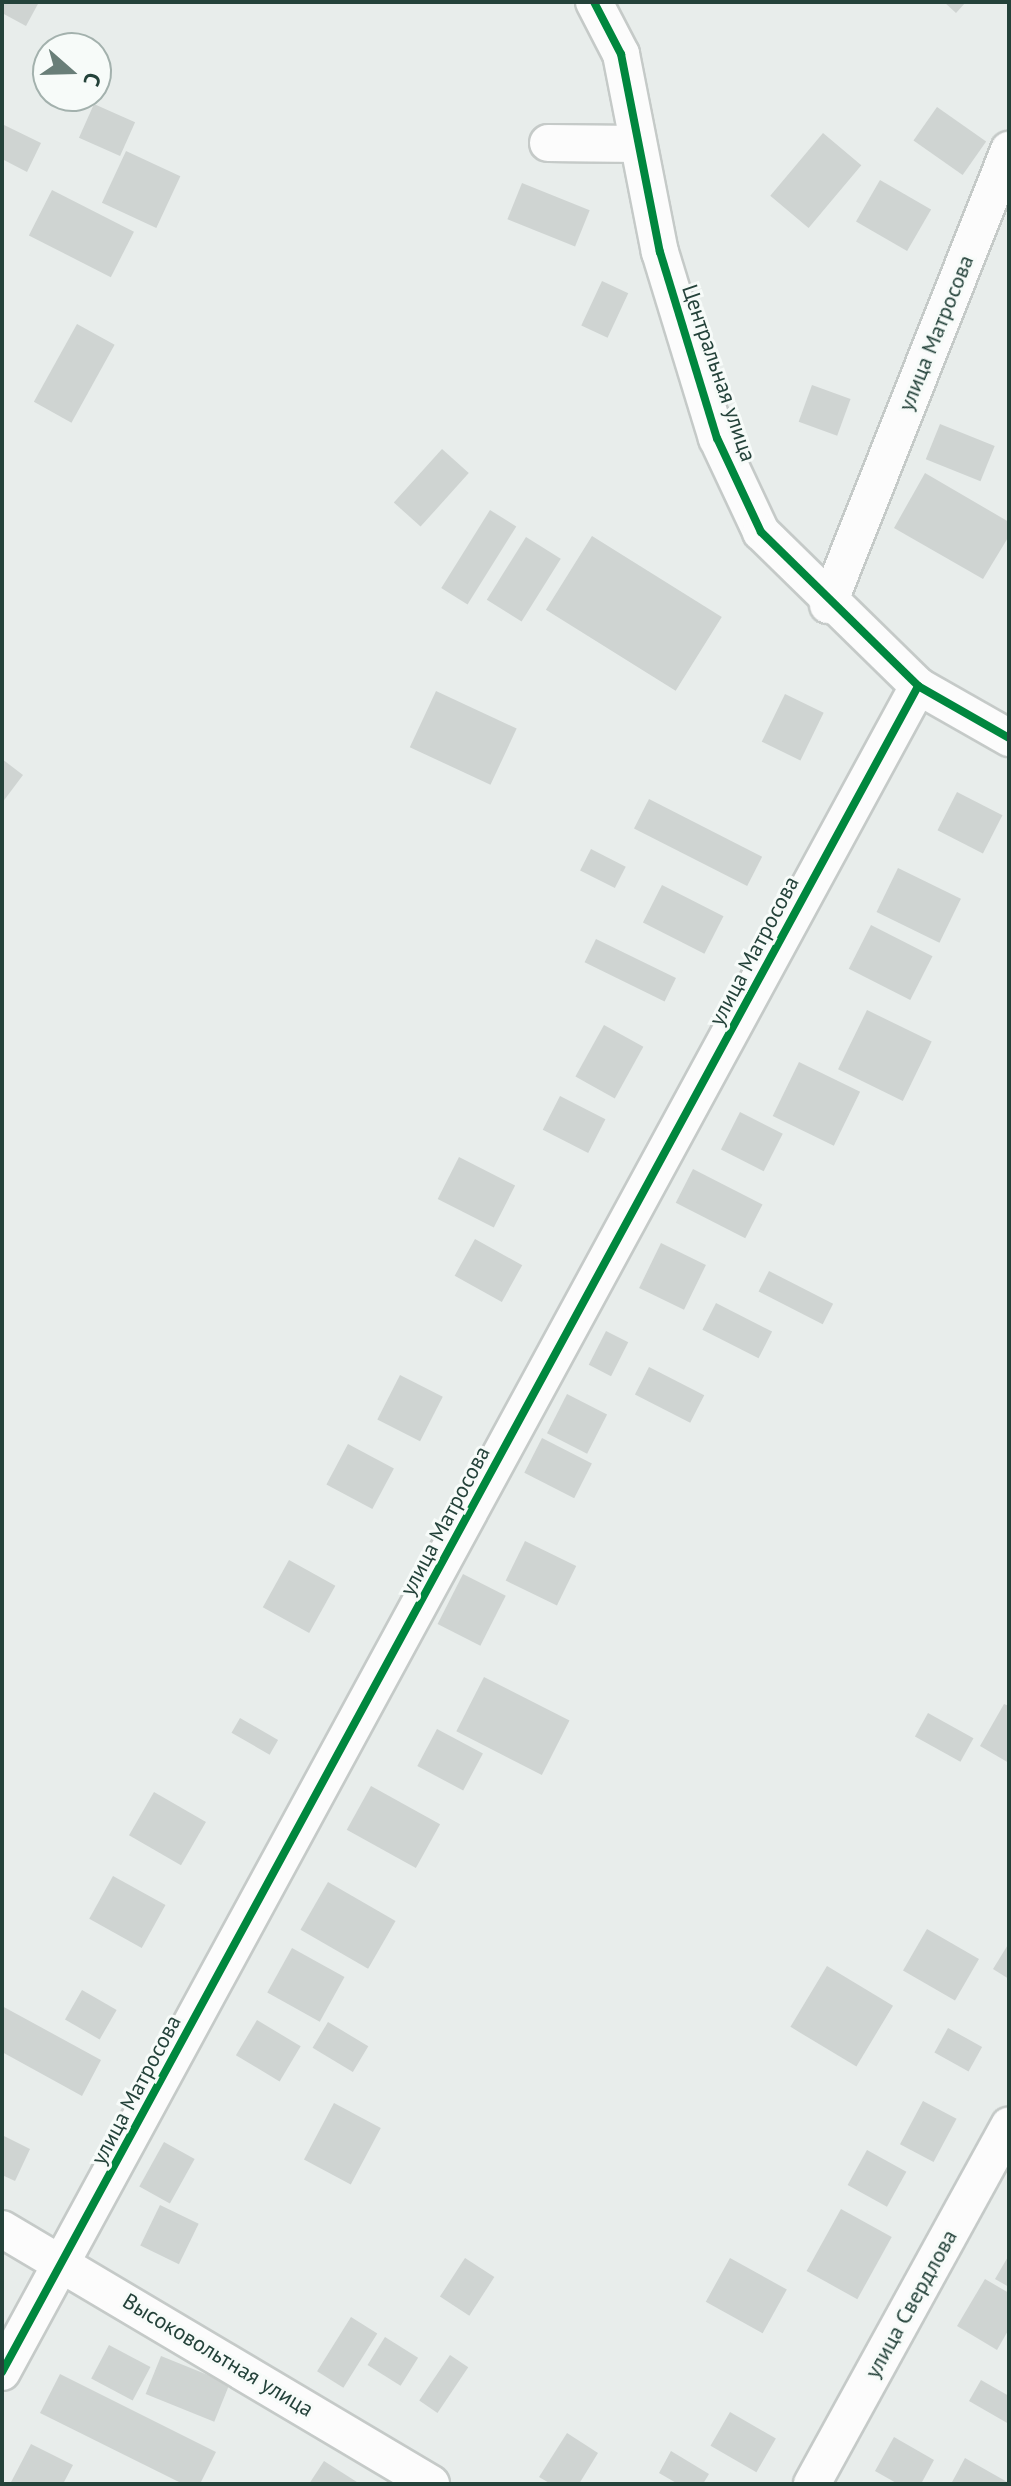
<!DOCTYPE html>
<meta charset="utf-8">
<style>
body{margin:0}
#map{position:relative;width:1011px;height:2486px;overflow:hidden;background:#e8edeb;font-family:"PT Sans",sans-serif}
div>[style]{position:absolute}
.building>*{inset:0;background:#cfd4d2;transform-origin:0 0}
.roads{filter:drop-shadow(2px 0 #c5cac8) drop-shadow(-2px 0 #c5cac8) drop-shadow(0 2px #c5cac8) drop-shadow(0 -2px #c5cac8)}
.street>*{height:36px;margin:-18px;padding:0 18px;transform-origin:18px;border-radius:18px;background:#fcfcfc}
.cycleway>*{height:8px;margin:-4px;padding:0 4px;transform-origin:4px;border-radius:4px;background:#00873e}
span{translate:-50% -50%;white-space:nowrap;text-align:center;line-height:1.15;-webkit-text-stroke:6px #f7fbf9;paint-order:stroke}
.street-label{font-size:22px;color:#24423a}
.frame{position:absolute;inset:0;border:4px solid #24423a;pointer-events:none}
.north{position:absolute;left:32px;top:32px;width:80px;height:80px;box-sizing:border-box;background:#f7fbf9;border:2px solid #a3b1ad;border-radius:50%;rotate:110deg;font-size:22px;font-weight:700;line-height:32px;text-align:center;color:#24423a}
.north::after{content:'';display:block;margin:auto;width:28px;height:36px;background:#697e78;clip-path:polygon(50% 0,100% 100%,50% 72%,0 100%)}
</style>
<div id="map">
<div class="building">
<div style="clip-path:polygon(2px 2px,39px 2px,26px 26px,2px 13px)"></div>
<div style="clip-path:polygon(944px 2px,966px 2px,956px 13px)"></div>
<div style="left:94px;top:104px;width:45px;height:37px;rotate:24deg"></div>
<div style="left:937px;top:107px;width:60px;height:41px;rotate:35deg"></div>
<div style="clip-path:polygon(2px 124px,41px 143px,27px 172px,2px 159px)"></div>
<div style="left:823px;top:133px;width:50px;height:82px;rotate:40deg"></div>
<div style="left:126px;top:151px;width:60px;height:57px;rotate:25deg"></div>
<div style="left:880px;top:180px;width:59px;height:48px;rotate:30deg"></div>
<div style="left:522px;top:183px;width:73px;height:39px;rotate:22deg"></div>
<div style="left:52px;top:190px;width:92px;height:51px;rotate:27deg"></div>
<div style="left:602px;top:281px;width:29px;height:49px;rotate:25deg"></div>
<div style="left:77px;top:324px;width:43px;height:89px;rotate:29deg"></div>
<div style="left:812px;top:385px;width:41px;height:39px;rotate:20deg"></div>
<div style="left:940px;top:424px;width:59px;height:38px;rotate:22deg"></div>
<div style="left:442px;top:449px;width:36px;height:72px;rotate:42deg"></div>
<div style="clip-path:polygon(925px 473px,1009px 522px,1009px 536px,983px 579px,894px 528px)"></div>
<div style="left:490px;top:510px;width:31px;height:92px;rotate:32deg"></div>
<div style="left:592px;top:536px;width:153px;height:87px;rotate:32deg"></div>
<div style="left:526px;top:537px;width:41px;height:74px;rotate:32deg"></div>
<div style="left:436px;top:691px;width:89px;height:62px;rotate:25deg"></div>
<div style="left:785px;top:694px;width:43px;height:53px;rotate:26deg"></div>
<div style="clip-path:polygon(2px 759px,23px 775px,2px 803px)"></div>
<div style="left:957px;top:792px;width:51px;height:43px;rotate:27deg"></div>
<div style="left:649px;top:799px;width:127px;height:33px;rotate:27deg"></div>
<div style="left:591px;top:849px;width:39px;height:24px;rotate:27deg"></div>
<div style="left:898px;top:868px;width:70px;height:49px;rotate:26deg"></div>
<div style="left:662px;top:885px;width:69px;height:42px;rotate:27deg"></div>
<div style="left:871px;top:925px;width:69px;height:49px;rotate:27deg"></div>
<div style="left:596px;top:939px;width:89px;height:26px;rotate:26deg"></div>
<div style="left:867px;top:1010px;width:72px;height:66px;rotate:26deg"></div>
<div style="left:604px;top:1025px;width:45px;height:59px;rotate:29deg"></div>
<div style="left:799px;top:1062px;width:68px;height:60px;rotate:26deg"></div>
<div style="left:560px;top:1096px;width:51px;height:38px;rotate:27deg"></div>
<div style="left:740px;top:1112px;width:48px;height:42px;rotate:27deg"></div>
<div style="left:459px;top:1157px;width:63px;height:47px;rotate:27deg"></div>
<div style="left:693px;top:1169px;width:78px;height:38px;rotate:27deg"></div>
<div style="left:475px;top:1239px;width:54px;height:42px;rotate:29deg"></div>
<div style="left:661px;top:1243px;width:50px;height:50px;rotate:26deg"></div>
<div style="left:769px;top:1271px;width:72px;height:23px;rotate:27deg"></div>
<div style="left:716px;top:1303px;width:63px;height:30px;rotate:27deg"></div>
<div style="left:606px;top:1331px;width:25px;height:38px;rotate:27deg"></div>
<div style="left:649px;top:1367px;width:62px;height:31px;rotate:27deg"></div>
<div style="left:400px;top:1375px;width:48px;height:50px;rotate:27deg"></div>
<div style="left:567px;top:1394px;width:45px;height:44px;rotate:27deg"></div>
<div style="left:542px;top:1438px;width:56px;height:39px;rotate:27deg"></div>
<div style="left:348px;top:1444px;width:52px;height:46px;rotate:28deg"></div>
<div style="left:525px;top:1541px;width:57px;height:44px;rotate:26deg"></div>
<div style="left:289px;top:1560px;width:53px;height:54px;rotate:29deg"></div>
<div style="left:463px;top:1574px;width:48px;height:56px;rotate:27deg"></div>
<div style="left:484px;top:1677px;width:96px;height:61px;rotate:27deg"></div>
<div style="clip-path:polygon(1004px 1704px,1009px 1706px,1009px 1763px,980px 1746px)"></div>
<div style="left:928px;top:1713px;width:52px;height:27px;rotate:29deg"></div>
<div style="left:240px;top:1718px;width:44px;height:17px;rotate:30deg"></div>
<div style="left:437px;top:1729px;width:52px;height:42px;rotate:28deg"></div>
<div style="left:371px;top:1786px;width:79px;height:50px;rotate:29deg"></div>
<div style="left:154px;top:1792px;width:60px;height:50px;rotate:30deg"></div>
<div style="left:113px;top:1876px;width:60px;height:49px;rotate:29deg"></div>
<div style="left:328px;top:1882px;width:78px;height:55px;rotate:30deg"></div>
<div style="left:927px;top:1929px;width:60px;height:48px;rotate:30deg"></div>
<div style="clip-path:polygon(1009px 1943px,1009px 1979px,993px 1969px)"></div>
<div style="left:292px;top:1948px;width:60px;height:51px;rotate:29deg"></div>
<div style="left:827px;top:1966px;width:77px;height:71px;rotate:31deg"></div>
<div style="left:82px;top:1990px;width:40px;height:34px;rotate:30deg"></div>
<div style="clip-path:polygon(2px 2006px,101px 2060px,82px 2096px,2px 2052px)"></div>
<div style="left:257px;top:2020px;width:51px;height:41px;rotate:31deg"></div>
<div style="left:328px;top:2022px;width:47px;height:30px;rotate:31deg"></div>
<div style="left:948px;top:2028px;width:39px;height:28px;rotate:29deg"></div>
<div style="left:923px;top:2101px;width:38px;height:49px;rotate:28deg"></div>
<div style="left:334px;top:2103px;width:53px;height:64px;rotate:28deg"></div>
<div style="clip-path:polygon(2px 2135px,30px 2149px,15px 2181px,2px 2175px)"></div>
<div style="left:164px;top:2142px;width:35px;height:51px;rotate:29deg"></div>
<div style="left:867px;top:2150px;width:45px;height:40px;rotate:29deg"></div>
<div style="left:160px;top:2205px;width:43px;height:45px;rotate:26deg"></div>
<div style="left:841px;top:2209px;width:58px;height:71px;rotate:29deg"></div>
<div style="clip-path:polygon(1009px 2255px,1009px 2287px,995px 2279px)"></div>
<div style="left:465px;top:2258px;width:35px;height:46px;rotate:33deg"></div>
<div style="left:730px;top:2258px;width:65px;height:50px;rotate:29deg"></div>
<div style="clip-path:polygon(985px 2279px,1009px 2293px,1009px 2329px,997px 2350px,957px 2326px)"></div>
<div style="left:351px;top:2317px;width:31px;height:64px;rotate:32deg"></div>
<div style="left:385px;top:2337px;width:39px;height:33px;rotate:32deg"></div>
<div style="left:109px;top:2345px;width:47px;height:38px;rotate:28deg"></div>
<div style="left:450px;top:2355px;width:22px;height:55px;rotate:34deg"></div>
<div style="left:161px;top:2356px;width:74px;height:41px;rotate:22deg"></div>
<div style="clip-path:polygon(60px 2374px,216px 2452px,200px 2484px,183px 2484px,40px 2413px)"></div>
<div style="clip-path:polygon(981px 2380px,1009px 2396px,1009px 2424px,969px 2401px)"></div>
<div style="left:730px;top:2412px;width:53px;height:39px;rotate:30deg"></div>
<div style="clip-path:polygon(567px 2433px,598px 2453px,579px 2484px,551px 2484px,539px 2477px)"></div>
<div style="clip-path:polygon(894px 2437px,934px 2460px,921px 2484px,898px 2484px,875px 2471px)"></div>
<div style="clip-path:polygon(31px 2444px,73px 2465px,63px 2484px,10px 2484px)"></div>
<div style="clip-path:polygon(671px 2451px,709px 2474px,703px 2484px,678px 2484px,659px 2473px)"></div>
<div style="clip-path:polygon(965px 2458px,1009px 2483px,1009px 2484px,951px 2484px)"></div>
<div style="clip-path:polygon(324px 2461px,360px 2484px,309px 2484px)"></div>
</div>
<div class="roads">
<div class="street">
<div style="left:594px;top:2px;width:59px;rotate:62.6deg"></div>
<div style="left:621px;top:54px;width:202px;rotate:78.9deg"></div>
<div style="left:660px;top:252px;width:195px;rotate:73deg"></div>
<div style="left:717px;top:438px;width:104px;rotate:64.9deg"></div>
<div style="left:761px;top:532px;width:220px;rotate:44.4deg"></div>
<div style="left:918px;top:686px;width:105px;rotate:29.7deg"></div>
<div style="left:548px;top:143px;width:90px;rotate:0.6deg"></div>
<div style="left:828px;top:605px;width:490px;rotate:-68.3deg"></div>
<div style="left:2px;top:2229px;width:499px;rotate:30.7deg"></div>
<div style="left:2px;top:2372px;width:1919px;rotate:-61.48deg"></div>
<div style="left:812px;top:2484px;width:409px;rotate:-61.2deg"></div>
</div>
</div>
<div class="cycleway">
<div style="left:594px;top:2px;width:59px;rotate:62.6deg"></div>
<div style="left:621px;top:54px;width:202px;rotate:78.9deg"></div>
<div style="left:660px;top:252px;width:195px;rotate:73deg"></div>
<div style="left:717px;top:438px;width:104px;rotate:64.9deg"></div>
<div style="left:761px;top:532px;width:220px;rotate:44.4deg"></div>
<div style="left:918px;top:686px;width:105px;rotate:29.7deg"></div>
<div style="left:2px;top:2372px;width:1919px;rotate:-61.48deg"></div>
</div>
<div class="street-label">
<span style="left:936px;top:333px;rotate:-68deg">улица Матросова</span>
<span style="left:719px;top:373px;rotate:71deg">Центральная улица</span>
<span style="left:754px;top:951px;rotate:-62deg">улица Матросова</span>
<span style="left:445px;top:1521px;rotate:-62deg">улица Матросова</span>
<span style="left:136px;top:2090px;rotate:-62deg">улица Матросова</span>
<span style="left:911px;top:2304px;rotate:-61deg">улица Свердлова</span>
<span style="left:218px;top:2355px;rotate:31deg">Высоковольтная улица</span>
</div>
<div class="frame"></div>
<div class="north">С</div>
</div>
